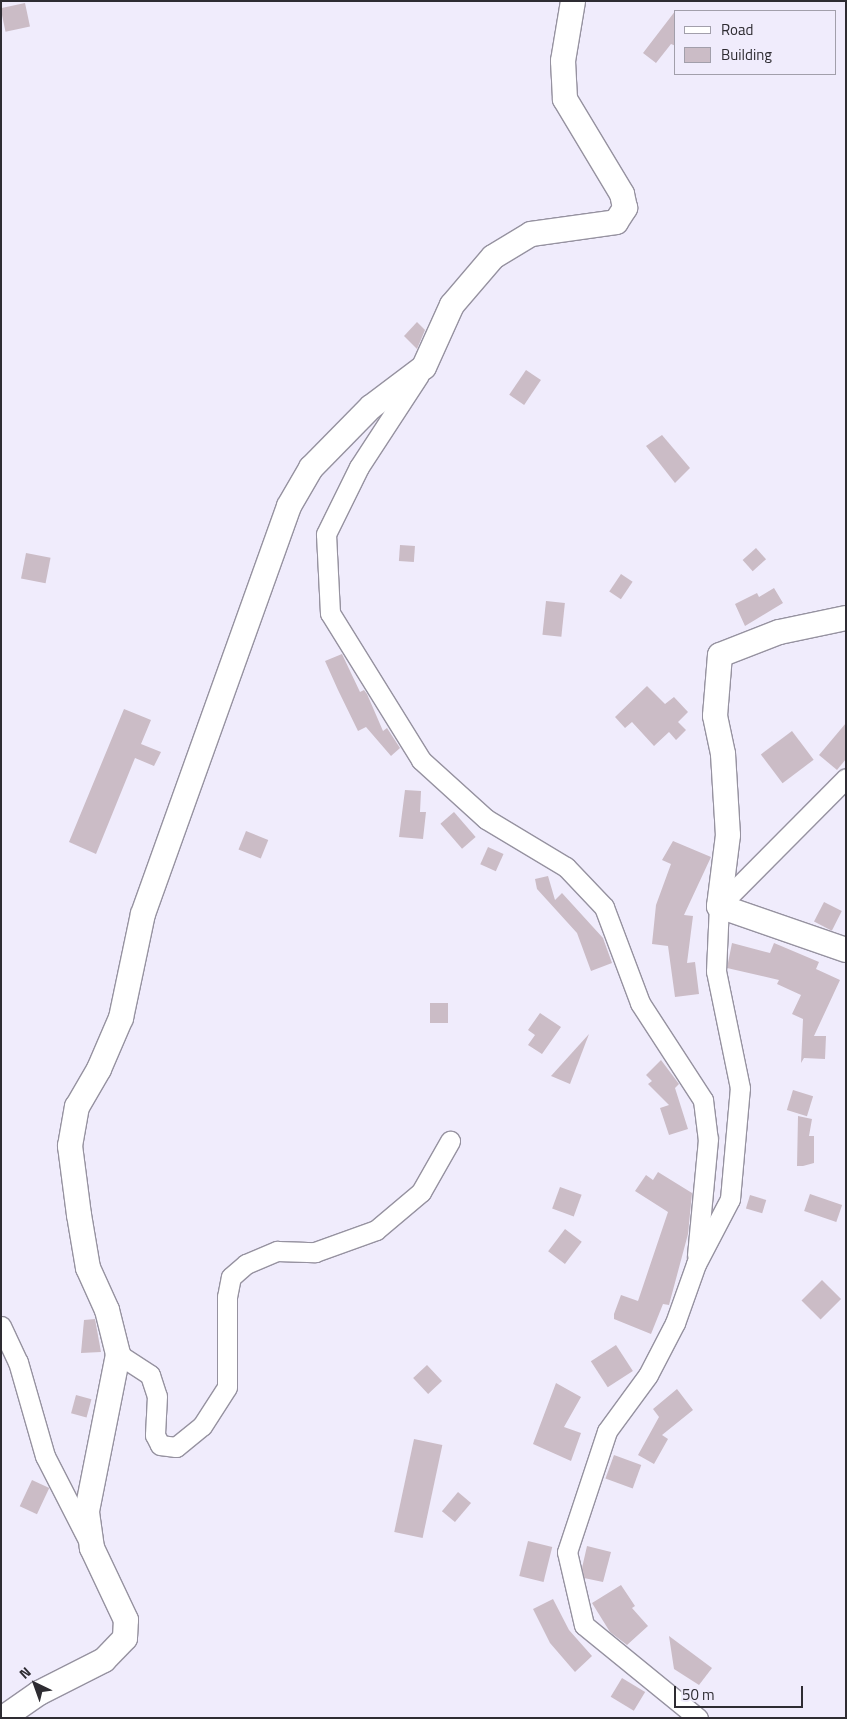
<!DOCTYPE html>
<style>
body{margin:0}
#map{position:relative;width:847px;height:1719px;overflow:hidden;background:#f0ecfc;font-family:"Titillium Web",sans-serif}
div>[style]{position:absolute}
.building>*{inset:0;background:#cbbcc6;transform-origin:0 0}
.roads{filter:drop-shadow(1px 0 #9692a0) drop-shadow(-1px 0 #9692a0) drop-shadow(0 1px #9692a0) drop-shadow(0 -1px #9692a0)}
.minor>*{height:19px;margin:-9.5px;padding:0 9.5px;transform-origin:9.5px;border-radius:9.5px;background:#fff}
.tertiary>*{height:24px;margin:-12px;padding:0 12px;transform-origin:12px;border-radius:12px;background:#fff}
span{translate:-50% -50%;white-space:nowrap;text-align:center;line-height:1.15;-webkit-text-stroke:4px #f0ecfc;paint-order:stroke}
.frame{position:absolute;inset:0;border:2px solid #2e2c32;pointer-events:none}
.legend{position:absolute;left:674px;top:10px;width:162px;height:65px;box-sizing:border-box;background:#f0ecfc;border:1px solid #a29fab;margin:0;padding:6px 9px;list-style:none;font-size:15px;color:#2e2c32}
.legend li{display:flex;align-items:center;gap:10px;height:25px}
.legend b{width:25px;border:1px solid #a29fab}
.north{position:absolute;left:10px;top:1659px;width:50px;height:50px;-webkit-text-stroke:4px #f0ecfc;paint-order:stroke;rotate:318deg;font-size:14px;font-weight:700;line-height:20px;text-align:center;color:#2e2c32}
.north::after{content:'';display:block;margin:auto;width:18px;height:22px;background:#2e2c32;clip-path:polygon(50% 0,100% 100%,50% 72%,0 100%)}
.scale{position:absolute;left:674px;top:1686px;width:129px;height:22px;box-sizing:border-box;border:2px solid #2e2c32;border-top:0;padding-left:6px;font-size:15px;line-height:18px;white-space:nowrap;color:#2e2c32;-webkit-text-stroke:4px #f0ecfc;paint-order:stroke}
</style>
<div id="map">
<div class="building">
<div style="left:25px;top:3px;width:24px;height:25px;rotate:78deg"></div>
<div style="clip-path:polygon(676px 10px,676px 46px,671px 44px,656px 63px,643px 53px)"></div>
<div style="clip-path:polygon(417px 322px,425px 330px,417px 349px,404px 336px)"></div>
<div style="left:526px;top:370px;width:18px;height:30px;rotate:34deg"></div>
<div style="clip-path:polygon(662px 435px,690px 468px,675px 483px,646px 446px)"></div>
<div style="left:400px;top:545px;width:15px;height:16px;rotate:4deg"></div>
<div style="left:756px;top:548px;width:15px;height:18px;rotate:48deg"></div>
<div style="left:26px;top:553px;width:25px;height:26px;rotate:11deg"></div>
<div style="left:621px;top:574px;width:14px;height:21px;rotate:34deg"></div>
<div style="clip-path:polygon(774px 588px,783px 603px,745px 626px,735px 604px,757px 593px,759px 597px)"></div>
<div style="left:546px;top:601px;width:19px;height:34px;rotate:6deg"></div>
<div style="clip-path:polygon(342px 654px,360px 692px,364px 690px,367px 694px,383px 731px,387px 728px,400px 748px,391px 756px,366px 727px,358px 731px,338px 690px,325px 661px)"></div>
<div style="clip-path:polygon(647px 686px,665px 704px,674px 697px,688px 712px,678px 722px,686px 730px,676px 740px,669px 732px,654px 746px,632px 722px,625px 728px,615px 717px)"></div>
<div style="clip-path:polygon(124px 709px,151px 720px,141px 744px,161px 752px,154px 766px,135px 758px,96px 854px,69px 842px)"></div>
<div style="clip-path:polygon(846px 723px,846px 759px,837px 770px,819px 755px)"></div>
<div style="left:792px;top:731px;width:36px;height:39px;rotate:53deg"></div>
<div style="clip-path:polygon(405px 790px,421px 791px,420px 812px,426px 812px,423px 839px,399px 837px)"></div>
<div style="left:454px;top:812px;width:33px;height:18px;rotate:49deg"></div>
<div style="left:246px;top:831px;width:24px;height:20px;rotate:22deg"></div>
<div style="clip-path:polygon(673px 841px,711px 857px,684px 915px,693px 916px,687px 963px,695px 962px,699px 994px,675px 997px,668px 946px,652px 944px,656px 905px,671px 864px,662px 860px)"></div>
<div style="left:488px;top:847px;width:17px;height:19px;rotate:24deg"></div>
<div style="clip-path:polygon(548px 876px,555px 900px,562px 893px,603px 938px,612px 963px,591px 971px,577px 933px,537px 889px,535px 879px)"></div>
<div style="left:824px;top:902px;width:20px;height:22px;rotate:27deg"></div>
<div style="clip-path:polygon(732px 943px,770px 953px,774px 943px,819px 962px,816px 969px,840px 980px,814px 1036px,826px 1036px,825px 1059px,804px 1058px,801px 1063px,803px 1019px,792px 1014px,801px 995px,777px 984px,779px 980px,727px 968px)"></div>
<div style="left:430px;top:1003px;width:18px;height:20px"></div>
<div style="clip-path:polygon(540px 1013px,561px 1027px,542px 1054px,528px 1045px,535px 1035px,528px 1030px)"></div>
<div style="clip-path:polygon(589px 1034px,570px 1084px,551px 1076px)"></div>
<div style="clip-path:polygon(661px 1060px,679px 1084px,675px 1088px,688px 1129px,669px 1135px,660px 1108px,669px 1105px,648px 1084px,652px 1081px,646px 1075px)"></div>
<div style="left:793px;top:1090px;width:21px;height:21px;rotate:17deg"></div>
<div style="clip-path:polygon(798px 1116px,812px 1119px,809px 1136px,814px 1136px,814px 1163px,803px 1166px,797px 1166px)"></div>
<div style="clip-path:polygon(658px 1172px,692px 1193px,688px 1234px,669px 1305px,663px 1304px,651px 1334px,614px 1319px,614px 1314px,621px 1295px,638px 1301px,668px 1212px,635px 1191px,646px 1175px,653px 1180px)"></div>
<div style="left:560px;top:1187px;width:23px;height:23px;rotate:20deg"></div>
<div style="left:810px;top:1194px;width:34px;height:18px;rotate:19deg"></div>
<div style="left:750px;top:1195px;width:17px;height:14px;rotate:17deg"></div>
<div style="left:565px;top:1229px;width:21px;height:28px;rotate:37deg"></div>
<div style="left:822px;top:1280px;width:27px;height:29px;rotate:45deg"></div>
<div style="clip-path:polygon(95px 1319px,101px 1352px,81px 1353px,84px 1320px)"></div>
<div style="left:616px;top:1345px;width:31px;height:30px;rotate:57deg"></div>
<div style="left:427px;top:1365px;width:22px;height:19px;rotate:47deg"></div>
<div style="clip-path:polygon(556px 1383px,581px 1397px,564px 1427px,581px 1433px,571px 1461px,533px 1444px)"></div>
<div style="clip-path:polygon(677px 1389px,693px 1410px,662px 1435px,668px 1439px,654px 1464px,638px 1455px,659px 1417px,653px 1409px)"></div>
<div style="left:76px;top:1395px;width:16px;height:19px;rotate:15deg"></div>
<div style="left:414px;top:1439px;width:29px;height:95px;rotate:12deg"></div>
<div style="left:614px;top:1455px;width:29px;height:25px;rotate:20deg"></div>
<div style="left:32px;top:1480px;width:19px;height:29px;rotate:25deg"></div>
<div style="left:458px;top:1492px;width:17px;height:25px;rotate:40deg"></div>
<div style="left:528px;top:1541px;width:25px;height:36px;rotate:14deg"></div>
<div style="clip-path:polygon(587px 1546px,611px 1552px,603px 1582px,584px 1578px,582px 1568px)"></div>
<div style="clip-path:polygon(621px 1585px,635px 1606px,632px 1608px,648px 1626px,627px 1645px,610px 1632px,592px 1603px)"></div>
<div style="clip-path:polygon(553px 1599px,569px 1630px,592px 1656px,575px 1672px,550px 1643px,533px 1609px)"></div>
<div style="clip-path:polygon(669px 1636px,712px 1668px,699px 1685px,674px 1669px)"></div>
<div style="left:622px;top:1678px;width:27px;height:22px;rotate:31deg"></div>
</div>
<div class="roads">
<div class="minor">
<div style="left:419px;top:375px;width:110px;rotate:123.1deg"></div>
<div style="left:359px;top:467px;width:75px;rotate:116.2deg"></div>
<div style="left:326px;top:534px;width:79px;rotate:87.1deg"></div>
<div style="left:330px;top:613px;width:173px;rotate:58.2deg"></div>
<div style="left:421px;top:760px;width:88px;rotate:42.2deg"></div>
<div style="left:486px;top:819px;width:93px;rotate:31deg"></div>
<div style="left:566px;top:867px;width:55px;rotate:46.5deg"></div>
<div style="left:604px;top:907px;width:103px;rotate:69.4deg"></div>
<div style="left:640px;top:1003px;width:116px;rotate:57deg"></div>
<div style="left:703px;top:1100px;width:39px;rotate:83deg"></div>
<div style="left:708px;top:1139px;width:117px;rotate:95.4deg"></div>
<div style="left:1px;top:1326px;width:40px;rotate:65deg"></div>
<div style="left:18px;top:1362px;width:98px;rotate:74deg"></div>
<div style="left:45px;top:1456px;width:92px;rotate:62.9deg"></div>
<div style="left:118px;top:1354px;width:38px;rotate:33deg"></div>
<div style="left:150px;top:1375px;width:22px;rotate:72deg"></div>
<div style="left:157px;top:1396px;width:39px;rotate:93deg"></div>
<div style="left:155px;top:1435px;width:11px;rotate:63deg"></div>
<div style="left:160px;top:1445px;width:16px;rotate:7deg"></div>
<div style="left:176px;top:1447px;width:33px;rotate:-39deg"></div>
<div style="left:202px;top:1426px;width:46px;rotate:-57.3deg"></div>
<div style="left:227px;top:1387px;width:90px;rotate:-90deg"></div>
<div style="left:227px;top:1297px;width:20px;rotate:-79deg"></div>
<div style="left:231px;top:1277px;width:20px;rotate:-41deg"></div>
<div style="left:246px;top:1264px;width:34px;rotate:-23deg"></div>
<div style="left:277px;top:1251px;width:38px;rotate:2deg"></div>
<div style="left:315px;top:1252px;width:65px;rotate:-19.8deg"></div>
<div style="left:376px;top:1230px;width:59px;rotate:-40.2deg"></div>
<div style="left:421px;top:1192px;width:59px;rotate:-60.4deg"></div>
<div style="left:698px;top:1718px;width:147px;rotate:-140.8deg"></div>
<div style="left:584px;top:1625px;width:75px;rotate:-103.1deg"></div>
<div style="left:567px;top:1552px;width:127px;rotate:-71.7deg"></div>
<div style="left:607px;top:1431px;width:69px;rotate:-53.8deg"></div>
<div style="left:648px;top:1375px;width:59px;rotate:-62.6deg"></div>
<div style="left:675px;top:1323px;width:63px;rotate:-70.4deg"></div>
<div style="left:696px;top:1264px;width:73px;rotate:-62.4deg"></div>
<div style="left:730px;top:1199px;width:111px;rotate:-84.9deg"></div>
<div style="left:740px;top:1088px;width:119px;rotate:-101.6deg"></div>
<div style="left:716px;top:971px;width:65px;rotate:-87.4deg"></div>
<div style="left:719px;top:906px;width:180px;rotate:-45.2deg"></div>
</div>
<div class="tertiary">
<div style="left:846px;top:618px;width:68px;rotate:168.2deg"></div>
<div style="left:779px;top:632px;width:63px;rotate:158.7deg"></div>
<div style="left:720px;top:655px;width:61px;rotate:94.7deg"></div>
<div style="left:715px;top:716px;width:39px;rotate:78deg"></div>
<div style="left:723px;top:754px;width:81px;rotate:86.5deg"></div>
<div style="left:728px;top:835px;width:72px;rotate:97.2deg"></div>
<div style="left:719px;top:906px;width:134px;rotate:19.1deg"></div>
<div style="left:3px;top:1718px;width:44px;rotate:-34.8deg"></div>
<div style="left:39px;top:1693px;width:73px;rotate:-26.9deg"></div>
<div style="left:104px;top:1660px;width:30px;rotate:-46deg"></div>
<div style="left:125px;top:1638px;width:18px;rotate:-87deg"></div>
<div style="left:126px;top:1620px;width:80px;rotate:-115.3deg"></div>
<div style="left:92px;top:1548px;width:37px;rotate:-98deg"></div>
<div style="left:87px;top:1511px;width:160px;rotate:-78.8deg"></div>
<div style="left:118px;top:1354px;width:45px;rotate:-104deg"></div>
<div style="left:107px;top:1310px;width:46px;rotate:-114.3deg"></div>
<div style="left:88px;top:1268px;width:54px;rotate:-99.6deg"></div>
<div style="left:79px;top:1215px;width:70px;rotate:-97.4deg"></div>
<div style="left:70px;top:1146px;width:40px;rotate:-80deg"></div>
<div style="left:77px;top:1107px;width:44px;rotate:-59.9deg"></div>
<div style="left:99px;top:1069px;width:56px;rotate:-66.7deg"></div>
<div style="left:121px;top:1018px;width:106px;rotate:-78.1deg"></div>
<div style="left:143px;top:914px;width:433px;rotate:-70.3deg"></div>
<div style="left:289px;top:506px;width:44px;rotate:-59.9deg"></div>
<div style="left:311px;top:468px;width:86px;rotate:-45.5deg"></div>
<div style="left:371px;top:407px;width:66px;rotate:-37deg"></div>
<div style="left:424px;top:367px;width:68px;rotate:-65.7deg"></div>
<div style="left:452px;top:305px;width:63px;rotate:-49.5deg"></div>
<div style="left:493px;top:257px;width:44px;rotate:-31.2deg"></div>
<div style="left:531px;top:234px;width:86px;rotate:-8deg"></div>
<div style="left:616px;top:222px;width:17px;rotate:-57deg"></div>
<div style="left:625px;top:208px;width:14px;rotate:-102deg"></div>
<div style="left:622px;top:194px;width:111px;rotate:-121deg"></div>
<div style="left:565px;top:99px;width:38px;rotate:-93deg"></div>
<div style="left:563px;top:61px;width:61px;rotate:-80.5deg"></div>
</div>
</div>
<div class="frame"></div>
<ul class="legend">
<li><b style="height:6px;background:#fff"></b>Road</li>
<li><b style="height:14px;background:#cbbcc6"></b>Building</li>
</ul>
<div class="north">N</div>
<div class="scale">50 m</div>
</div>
